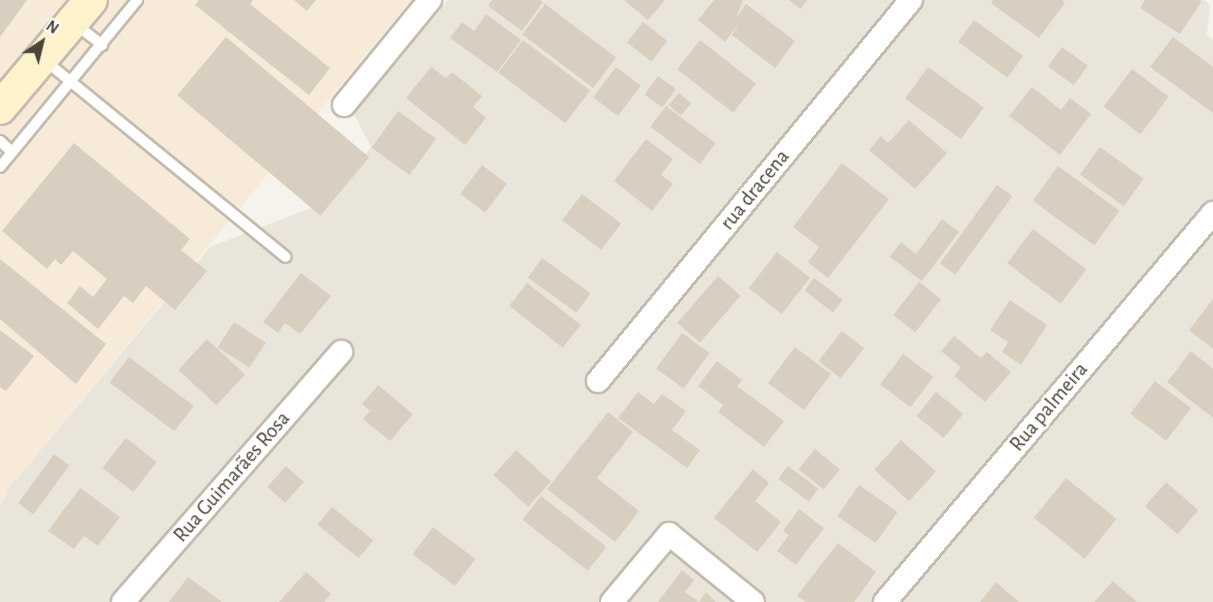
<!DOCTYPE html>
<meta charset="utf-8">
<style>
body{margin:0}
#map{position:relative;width:1213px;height:602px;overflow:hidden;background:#f6f3ec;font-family:"Alegreya Sans",sans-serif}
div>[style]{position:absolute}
.residential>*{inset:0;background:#eae5da}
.commercial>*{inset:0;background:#f7ead8}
.building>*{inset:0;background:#d8cfc1;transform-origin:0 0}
.roads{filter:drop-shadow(2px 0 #c2bbae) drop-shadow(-2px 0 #c2bbae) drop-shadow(0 2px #c2bbae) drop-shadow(0 -2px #c2bbae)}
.lane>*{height:10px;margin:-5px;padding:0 5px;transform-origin:5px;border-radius:5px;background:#fff}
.street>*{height:22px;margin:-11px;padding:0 11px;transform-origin:11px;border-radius:11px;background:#fff}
.secondary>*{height:32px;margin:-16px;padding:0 16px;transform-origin:16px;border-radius:16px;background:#fff3cd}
span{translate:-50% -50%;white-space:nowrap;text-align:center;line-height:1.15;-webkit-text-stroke:4.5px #fff;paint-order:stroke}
.street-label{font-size:21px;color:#4b4439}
.north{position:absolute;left:12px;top:12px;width:60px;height:60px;-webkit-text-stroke:4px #fff;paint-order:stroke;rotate:35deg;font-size:16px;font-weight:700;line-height:24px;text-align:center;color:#4b4439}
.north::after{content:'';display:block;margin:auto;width:21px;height:27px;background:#4b4439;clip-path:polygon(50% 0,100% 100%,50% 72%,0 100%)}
</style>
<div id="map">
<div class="residential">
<div style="clip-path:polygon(448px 0,1204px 0,1210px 5px,1207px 35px,1213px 40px,1213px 602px,0 602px,0 507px,9px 488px,210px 247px,329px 201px,371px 147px,354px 114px)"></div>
</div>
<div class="commercial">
<div style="clip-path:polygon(0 0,411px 0,9px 488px,0 507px)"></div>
</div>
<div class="building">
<div style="clip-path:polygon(0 0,27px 0,0 37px)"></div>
<div style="clip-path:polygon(199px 0,253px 0,250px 4px,330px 68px,309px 95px,195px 5px)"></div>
<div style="clip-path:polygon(294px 0,316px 0,307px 11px)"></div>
<div style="clip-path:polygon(492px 0,540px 0,543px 2px,522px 31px,488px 6px)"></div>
<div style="clip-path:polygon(624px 0,665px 0,648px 20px)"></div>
<div style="clip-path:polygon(714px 0,743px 0,736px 18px,746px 4px,795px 41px,775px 68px,732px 35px,740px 22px,725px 42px,698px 20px)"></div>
<div style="clip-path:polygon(789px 0,808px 0,800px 9px)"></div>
<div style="clip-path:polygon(993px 0,1062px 0,1065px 3px,1039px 38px,991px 3px)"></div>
<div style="clip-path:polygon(1145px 0,1199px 0,1202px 1px,1180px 34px,1140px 8px)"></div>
<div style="left:545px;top:4px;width:89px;height:38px;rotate:37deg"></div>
<div style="clip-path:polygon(486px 14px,521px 40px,497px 72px,450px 38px,462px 22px,474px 31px)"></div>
<div style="left:974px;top:20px;width:61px;height:27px;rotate:36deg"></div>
<div style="left:643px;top:22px;width:31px;height:26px;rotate:38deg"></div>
<div style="left:226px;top:37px;width:187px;height:76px;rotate:40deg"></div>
<div style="clip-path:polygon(1173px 37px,1213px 67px,1213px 113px,1150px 67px)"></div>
<div style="left:523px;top:40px;width:84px;height:41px;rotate:37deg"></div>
<div style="left:700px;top:40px;width:71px;height:37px;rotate:38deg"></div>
<div style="left:1062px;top:47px;width:32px;height:24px;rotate:36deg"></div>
<div style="clip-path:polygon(431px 67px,446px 78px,452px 72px,482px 96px,473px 107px,486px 118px,465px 145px,406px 98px)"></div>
<div style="left:616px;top:67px;width:31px;height:38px;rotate:37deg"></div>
<div style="left:928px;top:67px;width:69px;height:39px;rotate:36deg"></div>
<div style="left:1132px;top:69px;width:46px;height:47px;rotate:37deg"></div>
<div style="left:658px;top:76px;width:22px;height:23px;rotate:36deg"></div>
<div style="clip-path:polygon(1032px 87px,1061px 110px,1070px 98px,1091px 114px,1060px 155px,1009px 116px)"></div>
<div style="left:679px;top:93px;width:16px;height:16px;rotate:40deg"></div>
<div style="left:666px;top:106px;width:62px;height:26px;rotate:37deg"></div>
<div style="left:398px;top:111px;width:47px;height:45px;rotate:36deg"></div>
<div style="clip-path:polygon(909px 120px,947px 153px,915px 189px,869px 150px,881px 136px,888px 143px)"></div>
<div style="clip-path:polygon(646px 139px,673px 159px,661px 175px,673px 184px,652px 211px,614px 181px)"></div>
<div style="clip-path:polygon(74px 143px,190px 239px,181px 250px,207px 271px,175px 310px,146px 286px,133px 303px,124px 296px,98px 329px,67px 303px,80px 286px,93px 297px,107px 279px,73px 251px,61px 265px,55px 259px,47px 269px,2px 231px)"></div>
<div style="left:1100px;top:147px;width:54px;height:34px;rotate:36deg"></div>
<div style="clip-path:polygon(842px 163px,889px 199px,828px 278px,808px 262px,819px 247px,793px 227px)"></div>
<div style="left:482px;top:165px;width:31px;height:36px;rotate:37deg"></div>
<div style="left:1058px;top:166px;width:76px;height:43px;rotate:36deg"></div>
<div style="left:997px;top:185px;width:19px;height:97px;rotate:36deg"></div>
<div style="left:582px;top:194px;width:49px;height:33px;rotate:37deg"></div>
<div style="clip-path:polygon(942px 219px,959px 232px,922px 281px,890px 257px,901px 242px,916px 254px)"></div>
<div style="left:1033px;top:229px;width:67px;height:43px;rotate:37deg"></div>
<div style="left:777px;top:252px;width:42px;height:46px;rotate:38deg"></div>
<div style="left:542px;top:258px;width:60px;height:24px;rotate:36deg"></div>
<div style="clip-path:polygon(0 259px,106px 344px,76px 384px,0 319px)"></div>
<div style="clip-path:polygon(301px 273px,331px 296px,300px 334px,285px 323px,278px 333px,263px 322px)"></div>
<div style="left:718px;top:276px;width:30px;height:62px;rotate:41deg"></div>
<div style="left:814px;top:278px;width:36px;height:16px;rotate:37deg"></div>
<div style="left:919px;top:282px;width:28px;height:42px;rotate:38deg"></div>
<div style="left:527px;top:283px;width:68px;height:29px;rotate:38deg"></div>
<div style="clip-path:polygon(1213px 299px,1213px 349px,1189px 330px)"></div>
<div style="clip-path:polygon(1010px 300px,1047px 325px,1021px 365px,1002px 352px,1008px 342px,990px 330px)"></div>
<div style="left:234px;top:322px;width:38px;height:30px;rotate:33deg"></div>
<div style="clip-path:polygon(0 330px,34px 356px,6px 391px,0 387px)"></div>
<div style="left:842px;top:331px;width:28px;height:38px;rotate:38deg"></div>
<div style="left:682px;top:333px;width:34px;height:44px;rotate:36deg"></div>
<div style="clip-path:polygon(954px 336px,981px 358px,987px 352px,1011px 372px,985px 402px,954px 376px,961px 367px,941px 351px)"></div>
<div style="left:207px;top:339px;width:52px;height:42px;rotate:43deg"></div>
<div style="left:795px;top:347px;width:45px;height:45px;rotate:37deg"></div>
<div style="clip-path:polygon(1191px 351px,1213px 369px,1213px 418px,1167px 382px)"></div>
<div style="left:903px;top:354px;width:38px;height:38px;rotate:37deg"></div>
<div style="left:129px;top:357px;width:81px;height:32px;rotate:37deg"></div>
<div style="clip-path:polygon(717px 361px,742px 380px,737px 386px,784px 421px,764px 447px,718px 412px,723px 405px,698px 386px)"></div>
<div style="left:1155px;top:381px;width:45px;height:41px;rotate:37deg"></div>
<div style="clip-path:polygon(378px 385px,413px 414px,390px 441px,363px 419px,370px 411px,362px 404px)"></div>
<div style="clip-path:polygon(638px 392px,654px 404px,662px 394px,686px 411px,672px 430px,700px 450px,687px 468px,618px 418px)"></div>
<div style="left:936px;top:392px;width:35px;height:31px;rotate:39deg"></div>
<div style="clip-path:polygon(608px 412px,633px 432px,597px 478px,639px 511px,615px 542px,547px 489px)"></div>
<div style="left:126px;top:438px;width:39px;height:38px;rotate:38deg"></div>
<div style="left:901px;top:440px;width:47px;height:40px;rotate:42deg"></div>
<div style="left:815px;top:449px;width:32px;height:26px;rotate:39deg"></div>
<div style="left:516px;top:450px;width:47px;height:34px;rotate:42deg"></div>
<div style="left:54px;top:454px;width:19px;height:61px;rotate:36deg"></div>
<div style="left:286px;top:466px;width:24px;height:28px;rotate:42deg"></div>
<div style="left:788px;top:466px;width:38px;height:16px;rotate:37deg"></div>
<div style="clip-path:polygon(753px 469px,769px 483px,755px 501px,781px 522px,757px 552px,714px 518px)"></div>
<div style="left:1066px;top:478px;width:65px;height:51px;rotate:39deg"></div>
<div style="left:1166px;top:482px;width:43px;height:32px;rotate:41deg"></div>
<div style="left:859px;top:485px;width:47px;height:38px;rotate:35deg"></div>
<div style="clip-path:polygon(80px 488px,120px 517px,98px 546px,84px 536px,74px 549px,48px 531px)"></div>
<div style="left:541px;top:496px;width:83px;height:30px;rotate:38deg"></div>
<div style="left:332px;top:507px;width:53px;height:23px;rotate:39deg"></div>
<div style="clip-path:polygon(799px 509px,824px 528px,796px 565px,777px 551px,789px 535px,783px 531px)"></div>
<div style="left:433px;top:527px;width:53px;height:34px;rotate:37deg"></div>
<div style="clip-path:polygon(838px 543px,876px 572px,854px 602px,806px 602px,797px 596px)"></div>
<div style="clip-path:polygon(682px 570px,694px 580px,685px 592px,699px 602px,706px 592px,716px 602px,658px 602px)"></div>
<div style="clip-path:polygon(306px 572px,331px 594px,324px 602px,279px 602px)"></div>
<div style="clip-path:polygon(188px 577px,222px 602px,169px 602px)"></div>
<div style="clip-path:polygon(1113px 581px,1137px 602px,1094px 602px)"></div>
<div style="clip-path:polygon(996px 582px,1019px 602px,980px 602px)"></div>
</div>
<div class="roads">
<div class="lane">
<div style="left:74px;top:23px;width:36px;rotate:38deg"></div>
<div style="left:43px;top:59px;width:313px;rotate:39.2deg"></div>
<div style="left:0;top:141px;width:16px;rotate:43deg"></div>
<div style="left:0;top:167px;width:216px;rotate:-50.6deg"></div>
</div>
<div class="street">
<div style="left:344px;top:105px;width:136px;rotate:-50.7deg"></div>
<div style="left:598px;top:381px;width:493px;rotate:-50.6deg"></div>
<div style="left:123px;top:602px;width:332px;rotate:-48.9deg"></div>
<div style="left:612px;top:602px;width:89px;rotate:-50deg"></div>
<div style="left:669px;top:534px;width:108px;rotate:39deg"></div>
<div style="left:885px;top:602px;width:509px;rotate:-49.86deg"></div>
</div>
<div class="secondary">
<div style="left:0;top:108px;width:141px;rotate:-49.9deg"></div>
</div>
</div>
<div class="street-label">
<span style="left:755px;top:190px;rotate:-51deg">rua dracena</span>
<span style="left:1049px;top:407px;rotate:-50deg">Rua palmeira</span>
<span style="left:232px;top:477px;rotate:-49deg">Rua Guimarães Rosa</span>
</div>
<div class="north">N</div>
</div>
